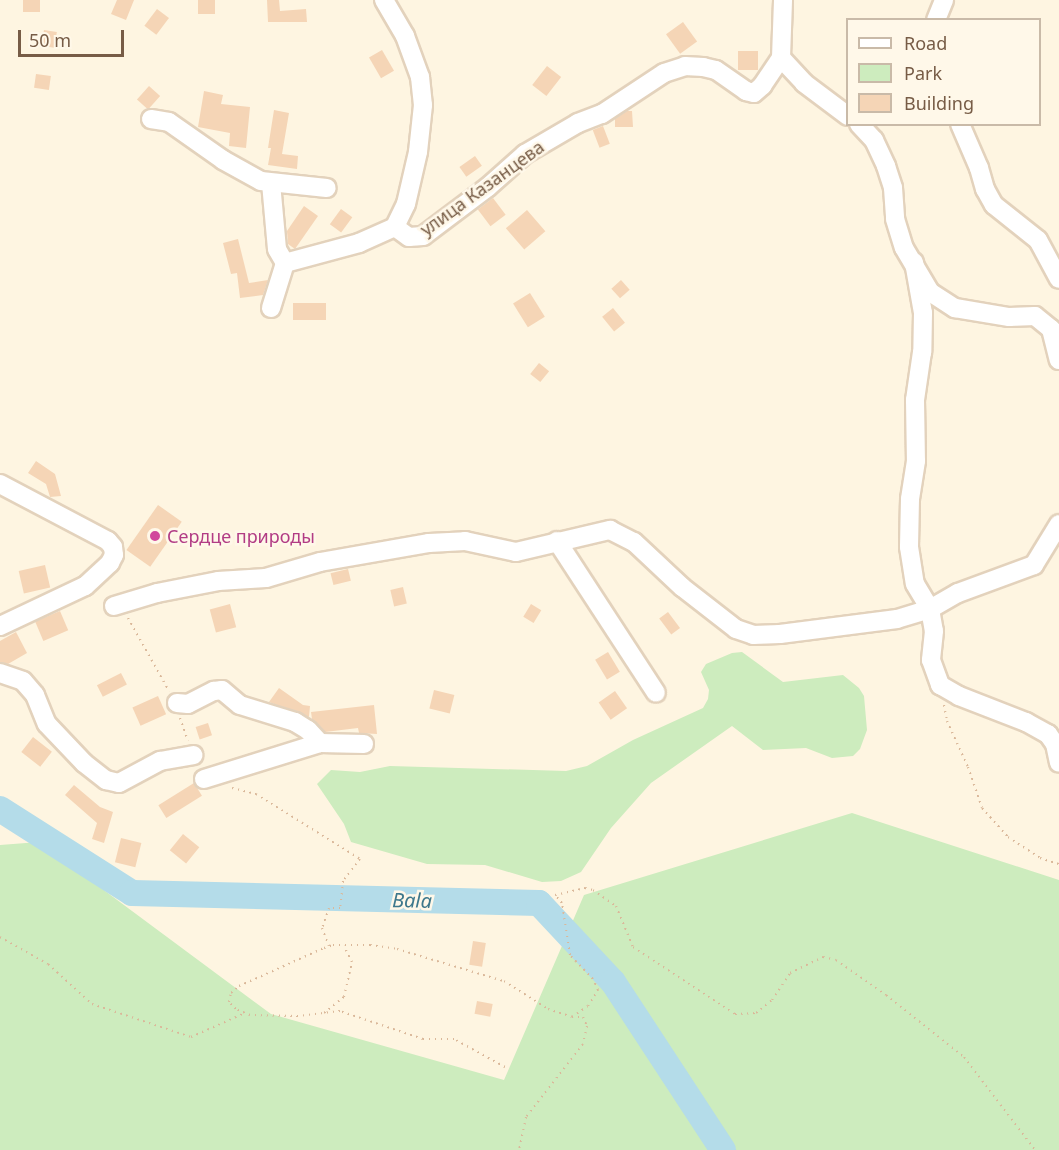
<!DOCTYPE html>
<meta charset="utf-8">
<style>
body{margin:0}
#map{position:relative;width:1059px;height:1150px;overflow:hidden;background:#fef5e1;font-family:"Noto Sans",sans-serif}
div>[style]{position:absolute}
.green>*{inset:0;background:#cdecbe}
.river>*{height:26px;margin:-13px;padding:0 13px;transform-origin:13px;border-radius:13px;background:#b4dce9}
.building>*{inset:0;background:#f5d5b6;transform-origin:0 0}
.path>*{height:2px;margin-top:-1px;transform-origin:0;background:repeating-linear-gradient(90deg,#dab89a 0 1.5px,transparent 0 6px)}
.roads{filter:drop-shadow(2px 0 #e3d2bc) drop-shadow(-2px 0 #e3d2bc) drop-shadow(0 2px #e3d2bc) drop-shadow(0 -2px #e3d2bc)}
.minor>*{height:18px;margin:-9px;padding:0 9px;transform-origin:9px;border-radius:9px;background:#fff}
.dots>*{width:16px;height:16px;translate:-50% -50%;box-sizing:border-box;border:3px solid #fff8e9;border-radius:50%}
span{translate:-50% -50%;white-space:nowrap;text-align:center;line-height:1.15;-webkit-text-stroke:5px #fff8e9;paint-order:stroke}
.street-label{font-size:18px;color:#775c46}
.hotel-label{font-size:18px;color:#b23c85}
.left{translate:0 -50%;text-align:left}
.water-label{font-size:20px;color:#3e788c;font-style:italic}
.legend{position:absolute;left:846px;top:18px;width:195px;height:108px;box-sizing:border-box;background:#fff8e9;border:2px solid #c9baa8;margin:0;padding:8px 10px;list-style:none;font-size:18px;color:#775c46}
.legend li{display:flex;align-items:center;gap:12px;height:30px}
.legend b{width:30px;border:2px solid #c9baa8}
.scale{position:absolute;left:18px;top:30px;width:106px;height:27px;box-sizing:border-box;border:3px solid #775c46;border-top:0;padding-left:8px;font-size:18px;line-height:21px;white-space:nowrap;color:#775c46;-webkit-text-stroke:4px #fff8e9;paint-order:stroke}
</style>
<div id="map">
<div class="green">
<div style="clip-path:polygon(742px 652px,783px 682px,843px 675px,859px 688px,864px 696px,867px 730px,860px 749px,853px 756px,832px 758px,806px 748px,763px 750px,732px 726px,651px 783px,611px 828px,581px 872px,561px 881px,542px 882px,485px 865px,427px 864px,351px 842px,344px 824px,317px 784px,331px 770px,360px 772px,390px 766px,566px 771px,587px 766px,633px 740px,703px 708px,708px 699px,709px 690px,701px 672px,706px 664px,732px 653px)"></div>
<div style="clip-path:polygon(852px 813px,1059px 880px,1059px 1150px,0 1150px,0 845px,39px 842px,271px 1014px,504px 1080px,584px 895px)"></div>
</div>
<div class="river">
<div style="left:0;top:809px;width:156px;rotate:32.5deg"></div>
<div style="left:132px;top:893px;width:407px;rotate:1.4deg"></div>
<div style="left:539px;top:903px;width:108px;rotate:46.9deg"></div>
<div style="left:613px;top:982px;width:201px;rotate:56.8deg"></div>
</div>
<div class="building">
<div style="left:23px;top:0;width:17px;height:12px"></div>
<div style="clip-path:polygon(117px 0,134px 0,126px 20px,111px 14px)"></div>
<div style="left:198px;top:0;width:17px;height:14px"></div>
<div style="clip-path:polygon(267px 0,279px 0,280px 11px,306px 9px,307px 22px,268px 22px)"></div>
<div style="left:157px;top:9px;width:15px;height:21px;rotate:37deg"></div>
<div style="left:683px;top:22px;width:24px;height:21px;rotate:54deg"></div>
<div style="left:44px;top:30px;width:13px;height:16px;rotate:9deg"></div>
<div style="left:382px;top:50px;width:24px;height:15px;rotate:60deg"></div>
<div style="left:738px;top:51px;width:20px;height:19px"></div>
<div style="left:547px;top:66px;width:18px;height:24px;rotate:38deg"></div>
<div style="left:36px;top:74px;width:15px;height:14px;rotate:8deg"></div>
<div style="left:149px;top:86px;width:15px;height:18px;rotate:42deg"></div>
<div style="clip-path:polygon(204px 91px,223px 95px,221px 104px,250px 107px,246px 148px,229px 146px,230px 133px,198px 127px)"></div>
<div style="clip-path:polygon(274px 110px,289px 113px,282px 154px,298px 156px,297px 169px,268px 165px,271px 148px,268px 148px)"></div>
<div style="clip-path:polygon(627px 111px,632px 111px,633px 127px,615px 127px,615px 119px)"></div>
<div style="left:603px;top:126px;width:19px;height:11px;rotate:69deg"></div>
<div style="left:475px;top:156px;width:12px;height:19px;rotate:55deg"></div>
<div style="left:493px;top:198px;width:21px;height:19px;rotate:53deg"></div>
<div style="clip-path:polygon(304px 206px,318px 216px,295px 249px,288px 244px,287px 231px)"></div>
<div style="left:341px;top:209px;width:14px;height:19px;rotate:36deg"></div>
<div style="left:527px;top:210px;width:28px;height:28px;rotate:49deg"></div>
<div style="clip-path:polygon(238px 239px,249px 283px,268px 280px,263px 295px,240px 298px,237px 273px,231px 274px,223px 243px)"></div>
<div style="left:621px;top:280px;width:13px;height:13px;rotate:48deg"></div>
<div style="left:530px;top:293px;width:28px;height:20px;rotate:58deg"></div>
<div style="left:326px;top:303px;width:17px;height:33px;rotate:90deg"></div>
<div style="left:613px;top:308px;width:19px;height:14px;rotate:51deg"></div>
<div style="left:539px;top:363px;width:13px;height:14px;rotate:39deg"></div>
<div style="clip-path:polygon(36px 461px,55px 474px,61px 496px,50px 497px,46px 484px,28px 473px)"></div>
<div style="left:158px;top:505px;width:29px;height:55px;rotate:35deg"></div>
<div style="left:45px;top:565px;width:23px;height:27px;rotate:77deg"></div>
<div style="left:348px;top:569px;width:12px;height:18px;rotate:76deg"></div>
<div style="left:403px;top:587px;width:17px;height:13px;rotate:77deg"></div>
<div style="left:230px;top:604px;width:24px;height:21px;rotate:75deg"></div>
<div style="left:531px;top:604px;width:12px;height:15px;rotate:31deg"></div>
<div style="left:60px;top:611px;width:21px;height:27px;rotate:67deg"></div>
<div style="left:668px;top:612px;width:20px;height:11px;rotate:53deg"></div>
<div style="clip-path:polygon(16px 632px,27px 653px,8px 664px,0 662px,0 641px)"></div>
<div style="left:608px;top:652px;width:23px;height:15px;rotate:59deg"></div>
<div style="left:121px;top:673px;width:13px;height:27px;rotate:63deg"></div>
<div style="clip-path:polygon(279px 688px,303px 705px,310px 706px,309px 717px,269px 702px)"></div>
<div style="left:434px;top:690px;width:21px;height:19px;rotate:14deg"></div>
<div style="left:615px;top:691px;width:21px;height:20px;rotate:55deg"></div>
<div style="left:158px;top:696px;width:20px;height:28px;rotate:66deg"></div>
<div style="clip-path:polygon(374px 705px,377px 734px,359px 733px,358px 728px,325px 732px,312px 719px,311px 712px)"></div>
<div style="left:208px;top:723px;width:13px;height:13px;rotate:72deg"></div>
<div style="left:33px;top:737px;width:24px;height:19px;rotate:38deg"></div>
<div style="left:194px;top:783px;width:15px;height:42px;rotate:58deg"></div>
<div style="clip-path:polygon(74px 785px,100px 807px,113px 812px,104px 843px,92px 839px,97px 823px,65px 795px)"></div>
<div style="left:183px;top:834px;width:21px;height:21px;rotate:39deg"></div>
<div style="left:121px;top:838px;width:21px;height:25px;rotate:14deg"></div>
<div style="left:473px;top:941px;width:13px;height:24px;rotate:9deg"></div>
<div style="left:477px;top:1001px;width:16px;height:13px;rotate:11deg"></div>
</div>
<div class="path">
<div style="left:128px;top:618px;width:84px;rotate:60.7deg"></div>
<div style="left:944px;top:705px;width:16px;rotate:79deg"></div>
<div style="left:947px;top:721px;width:51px;rotate:65.5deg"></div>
<div style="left:968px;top:767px;width:43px;rotate:71.1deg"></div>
<div style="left:982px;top:808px;width:39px;rotate:48deg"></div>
<div style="left:1008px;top:837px;width:38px;rotate:33deg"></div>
<div style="left:1040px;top:858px;width:20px;rotate:18deg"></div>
<div style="left:180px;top:718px;width:24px;rotate:71deg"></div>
<div style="left:232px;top:788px;width:25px;rotate:14deg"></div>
<div style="left:256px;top:794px;width:123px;rotate:32deg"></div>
<div style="left:360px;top:859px;width:28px;rotate:128deg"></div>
<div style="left:343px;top:881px;width:27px;rotate:96deg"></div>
<div style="left:340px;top:908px;width:11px;rotate:180deg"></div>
<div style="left:329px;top:908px;width:21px;rotate:109deg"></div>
<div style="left:322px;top:928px;width:19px;rotate:69deg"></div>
<div style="left:0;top:937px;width:55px;rotate:29.4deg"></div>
<div style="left:48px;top:964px;width:59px;rotate:42.3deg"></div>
<div style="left:92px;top:1004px;width:104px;rotate:18.4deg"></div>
<div style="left:191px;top:1037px;width:59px;rotate:-24deg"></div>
<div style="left:324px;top:1013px;width:26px;rotate:-39deg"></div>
<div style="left:344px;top:997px;width:36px;rotate:-77deg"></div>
<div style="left:352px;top:962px;width:18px;rotate:-117deg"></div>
<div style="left:572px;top:1017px;width:19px;rotate:-35deg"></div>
<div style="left:588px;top:1006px;width:19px;rotate:-58deg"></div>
<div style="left:598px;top:990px;width:12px;rotate:-114deg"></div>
<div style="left:593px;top:979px;width:33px;rotate:-134deg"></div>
<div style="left:570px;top:955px;width:53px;rotate:-98.7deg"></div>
<div style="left:562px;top:903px;width:11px;rotate:-131deg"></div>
<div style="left:555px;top:895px;width:31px;rotate:-13deg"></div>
<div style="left:585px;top:888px;width:8px;rotate:14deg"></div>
<div style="left:593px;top:890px;width:28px;rotate:35deg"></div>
<div style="left:616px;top:906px;width:44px;rotate:67.5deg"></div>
<div style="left:633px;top:947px;width:122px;rotate:33.3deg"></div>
<div style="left:735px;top:1014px;width:21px;rotate:-3deg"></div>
<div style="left:756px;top:1013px;width:21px;rotate:-39deg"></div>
<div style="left:772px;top:1000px;width:32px;rotate:-56deg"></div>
<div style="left:790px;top:973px;width:37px;rotate:-26deg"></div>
<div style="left:823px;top:957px;width:13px;rotate:13deg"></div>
<div style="left:836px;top:960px;width:61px;rotate:35deg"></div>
<div style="left:886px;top:995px;width:100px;rotate:38.5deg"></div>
<div style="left:964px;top:1057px;width:117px;rotate:52.6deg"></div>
<div style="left:505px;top:1067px;width:58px;rotate:-151.2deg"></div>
<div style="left:454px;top:1039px;width:31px;rotate:180deg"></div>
<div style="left:423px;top:1039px;width:88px;rotate:-161.4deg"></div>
<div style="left:340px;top:1011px;width:42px;rotate:173.2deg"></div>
<div style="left:298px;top:1016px;width:48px;rotate:-178.8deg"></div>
<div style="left:250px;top:1015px;width:15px;rotate:-157deg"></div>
<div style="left:236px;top:1009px;width:10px;rotate:-135deg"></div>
<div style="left:229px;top:1002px;width:9px;rotate:-77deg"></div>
<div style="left:231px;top:993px;width:11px;rotate:-41deg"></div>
<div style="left:239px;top:986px;width:93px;rotate:-24.1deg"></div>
<div style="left:324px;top:948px;width:9px;rotate:-18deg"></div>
<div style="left:333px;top:945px;width:37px"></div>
<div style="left:370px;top:945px;width:27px;rotate:8deg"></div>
<div style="left:397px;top:949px;width:112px;rotate:16.7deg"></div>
<div style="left:504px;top:981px;width:52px;rotate:32.5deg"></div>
<div style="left:548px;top:1009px;width:25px;rotate:18deg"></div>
<div style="left:572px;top:1017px;width:11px"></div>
<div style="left:583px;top:1017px;width:10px;rotate:66deg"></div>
<div style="left:587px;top:1026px;width:18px;rotate:103deg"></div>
<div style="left:583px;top:1044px;width:93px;rotate:128deg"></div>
<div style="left:526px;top:1117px;width:34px;rotate:102deg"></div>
</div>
<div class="roads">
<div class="minor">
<div style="left:384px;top:0;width:42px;rotate:59.7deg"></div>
<div style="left:405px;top:36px;width:44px;rotate:69.9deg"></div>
<div style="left:420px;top:77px;width:28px;rotate:84deg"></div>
<div style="left:423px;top:105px;width:47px;rotate:96.1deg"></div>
<div style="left:418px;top:152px;width:53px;rotate:103deg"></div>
<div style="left:406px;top:204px;width:25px;rotate:116deg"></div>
<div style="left:936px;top:20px;width:22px;rotate:-68deg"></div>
<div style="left:781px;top:58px;width:34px;rotate:47deg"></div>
<div style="left:804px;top:83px;width:55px;rotate:36.9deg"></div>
<div style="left:151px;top:119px;width:18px;rotate:9deg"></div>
<div style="left:169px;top:122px;width:66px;rotate:35.1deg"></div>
<div style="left:223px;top:160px;width:43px;rotate:28.9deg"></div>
<div style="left:261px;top:181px;width:66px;rotate:6.1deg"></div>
<div style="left:859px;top:124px;width:22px;rotate:47deg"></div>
<div style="left:874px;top:140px;width:29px;rotate:65deg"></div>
<div style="left:886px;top:166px;width:23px;rotate:72deg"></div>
<div style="left:893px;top:188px;width:31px;rotate:86deg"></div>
<div style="left:895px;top:219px;width:30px;rotate:73deg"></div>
<div style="left:904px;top:248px;width:51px;rotate:59.4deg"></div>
<div style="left:930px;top:292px;width:30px;rotate:33deg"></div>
<div style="left:955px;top:308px;width:55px;rotate:9.5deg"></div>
<div style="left:1009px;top:317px;width:26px;rotate:-2deg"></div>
<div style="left:1035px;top:316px;width:21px;rotate:39deg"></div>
<div style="left:1051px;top:329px;width:32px;rotate:76deg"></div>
<div style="left:960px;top:124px;width:48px;rotate:66.6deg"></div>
<div style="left:979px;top:168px;width:22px;rotate:74deg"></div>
<div style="left:985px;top:189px;width:18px;rotate:61deg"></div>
<div style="left:994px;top:205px;width:56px;rotate:38.5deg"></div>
<div style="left:1038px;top:240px;width:44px;rotate:61.7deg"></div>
<div style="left:395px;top:227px;width:17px;rotate:36deg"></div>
<div style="left:409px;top:237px;width:14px;rotate:-4deg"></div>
<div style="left:423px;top:236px;width:81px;rotate:-37deg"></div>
<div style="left:488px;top:187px;width:50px;rotate:-41.7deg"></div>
<div style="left:525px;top:154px;width:61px;rotate:-30.3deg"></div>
<div style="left:578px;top:123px;width:26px;rotate:-21deg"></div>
<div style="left:602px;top:114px;width:74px;rotate:-33.5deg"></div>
<div style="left:664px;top:73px;width:22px;rotate:-18deg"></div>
<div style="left:685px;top:66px;width:18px;rotate:3deg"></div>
<div style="left:703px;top:67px;width:13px;rotate:13deg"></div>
<div style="left:716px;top:70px;width:37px;rotate:35deg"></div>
<div style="left:746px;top:91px;width:8px;rotate:14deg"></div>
<div style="left:754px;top:93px;width:11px;rotate:-41deg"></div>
<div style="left:762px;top:86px;width:34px;rotate:-56deg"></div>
<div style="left:781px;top:58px;width:58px;rotate:-88deg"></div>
<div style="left:914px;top:262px;width:52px;rotate:80deg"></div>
<div style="left:923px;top:313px;width:39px;rotate:91deg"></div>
<div style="left:922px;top:352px;width:49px;rotate:98.3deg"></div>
<div style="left:915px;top:400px;width:61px;rotate:89.1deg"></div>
<div style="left:916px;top:461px;width:38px;rotate:99deg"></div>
<div style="left:910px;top:499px;width:48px;rotate:91.2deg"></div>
<div style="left:909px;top:547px;width:37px;rotate:81deg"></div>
<div style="left:915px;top:584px;width:29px;rotate:59deg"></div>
<div style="left:930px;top:609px;width:22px;rotate:80deg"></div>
<div style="left:934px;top:631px;width:29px;rotate:96deg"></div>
<div style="left:931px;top:660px;width:27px;rotate:70deg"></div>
<div style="left:940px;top:685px;width:22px;rotate:30deg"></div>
<div style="left:959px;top:696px;width:72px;rotate:21.2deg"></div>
<div style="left:1026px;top:722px;width:25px;rotate:29deg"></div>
<div style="left:1048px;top:734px;width:12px;rotate:55deg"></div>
<div style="left:1055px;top:744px;width:19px;rotate:78deg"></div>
<div style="left:285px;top:263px;width:77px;rotate:-15.1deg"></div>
<div style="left:359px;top:243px;width:39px;rotate:-24deg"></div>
<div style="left:271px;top:308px;width:47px;rotate:-72.7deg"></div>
<div style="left:285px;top:263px;width:16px;rotate:-120deg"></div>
<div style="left:277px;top:249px;width:66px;rotate:-95.2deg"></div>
<div style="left:0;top:484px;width:122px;rotate:27.8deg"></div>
<div style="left:108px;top:541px;width:8px;rotate:50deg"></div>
<div style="left:113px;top:547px;width:8px;rotate:83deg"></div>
<div style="left:114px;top:555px;width:9px;rotate:117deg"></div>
<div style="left:110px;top:563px;width:34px;rotate:137deg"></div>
<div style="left:85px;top:586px;width:94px;rotate:154.8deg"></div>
<div style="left:557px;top:541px;width:181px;rotate:56.9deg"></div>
<div style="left:114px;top:606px;width:45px;rotate:-16.8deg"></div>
<div style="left:157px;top:593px;width:62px;rotate:-11.1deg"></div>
<div style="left:218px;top:581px;width:48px;rotate:-3.6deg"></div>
<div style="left:266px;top:578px;width:56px;rotate:-16.5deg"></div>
<div style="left:320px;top:562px;width:111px;rotate:-9.9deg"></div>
<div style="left:429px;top:543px;width:36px;rotate:-3deg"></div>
<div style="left:465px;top:541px;width:52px;rotate:12.2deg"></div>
<div style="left:516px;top:552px;width:97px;rotate:-13.2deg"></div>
<div style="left:610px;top:530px;width:27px;rotate:27deg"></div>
<div style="left:634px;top:542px;width:66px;rotate:43.2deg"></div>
<div style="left:682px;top:587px;width:68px;rotate:37.9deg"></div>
<div style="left:736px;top:629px;width:18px;rotate:19deg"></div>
<div style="left:753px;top:635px;width:27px;rotate:-2deg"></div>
<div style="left:780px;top:634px;width:118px;rotate:-7.3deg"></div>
<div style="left:897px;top:619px;width:34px;rotate:-17deg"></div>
<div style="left:930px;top:609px;width:32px;rotate:-30deg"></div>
<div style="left:958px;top:593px;width:81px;rotate:-20.2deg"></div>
<div style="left:1034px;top:565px;width:48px;rotate:-58.6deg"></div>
<div style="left:0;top:673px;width:24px;rotate:19deg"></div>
<div style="left:23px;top:681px;width:18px;rotate:49deg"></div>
<div style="left:35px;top:695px;width:31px;rotate:68deg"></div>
<div style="left:47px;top:724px;width:54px;rotate:46.5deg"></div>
<div style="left:84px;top:763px;width:28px;rotate:38deg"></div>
<div style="left:106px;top:780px;width:13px;rotate:13deg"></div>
<div style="left:119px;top:783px;width:47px;rotate:-28.2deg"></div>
<div style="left:160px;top:761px;width:34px;rotate:-10deg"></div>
<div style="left:177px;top:703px;width:11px;rotate:5deg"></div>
<div style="left:188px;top:704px;width:29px;rotate:-27deg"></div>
<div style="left:214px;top:691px;width:8px;rotate:-7deg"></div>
<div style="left:222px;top:690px;width:23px;rotate:40deg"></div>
<div style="left:240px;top:705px;width:58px;rotate:17.2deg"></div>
<div style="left:295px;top:722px;width:15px;rotate:32deg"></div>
<div style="left:308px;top:730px;width:18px;rotate:47deg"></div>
<div style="left:320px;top:743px;width:44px;rotate:1.3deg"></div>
<div style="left:204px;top:779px;width:121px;rotate:-17.2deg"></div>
</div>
</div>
<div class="dots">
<div style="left:155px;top:536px;background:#d1479c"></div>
</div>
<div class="street-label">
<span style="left:482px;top:188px;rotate:-36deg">улица Казанцева</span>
</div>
<div class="hotel-label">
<span class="left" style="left:167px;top:536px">Сердце природы</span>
</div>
<div class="water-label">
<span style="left:412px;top:900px;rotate:1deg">Bala</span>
</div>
<ul class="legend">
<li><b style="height:8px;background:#fff"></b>Road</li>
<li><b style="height:16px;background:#cdecbe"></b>Park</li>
<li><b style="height:16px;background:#f5d5b6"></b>Building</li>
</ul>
<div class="scale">50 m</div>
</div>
